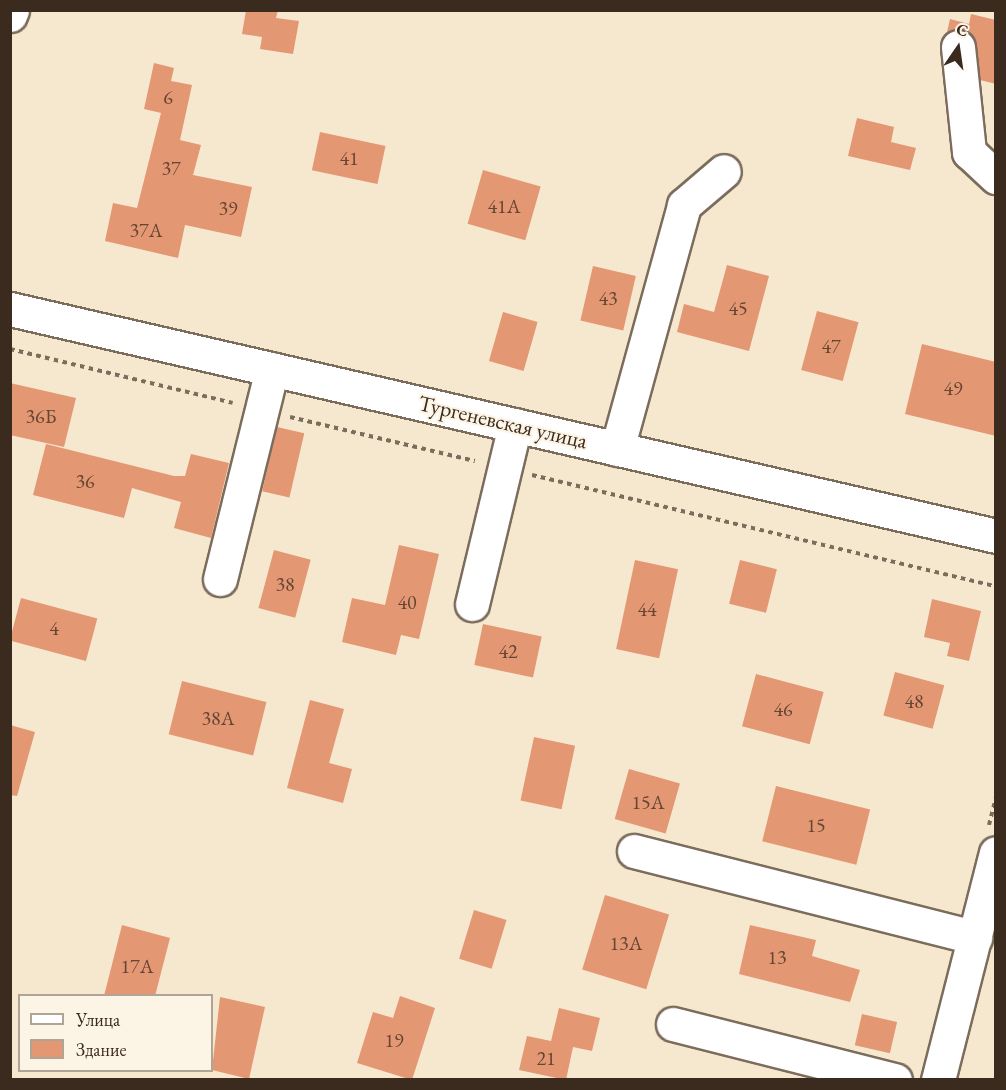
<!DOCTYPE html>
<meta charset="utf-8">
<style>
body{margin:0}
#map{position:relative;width:1006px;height:1090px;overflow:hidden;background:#f6e8cf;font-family:"EB Garamond",serif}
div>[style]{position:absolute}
.building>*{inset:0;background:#e49773;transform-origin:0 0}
.path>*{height:4px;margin-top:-2px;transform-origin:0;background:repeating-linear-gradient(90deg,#7c6c5c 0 4.5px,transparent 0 9px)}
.roads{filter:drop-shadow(2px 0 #7c6c5c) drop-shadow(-2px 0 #7c6c5c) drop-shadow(0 2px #7c6c5c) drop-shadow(0 -2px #7c6c5c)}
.minor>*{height:33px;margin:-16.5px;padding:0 16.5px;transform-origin:16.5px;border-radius:16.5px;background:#fff}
span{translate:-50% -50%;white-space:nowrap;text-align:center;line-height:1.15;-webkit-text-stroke:4.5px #fcf5e5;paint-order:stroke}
.number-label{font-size:20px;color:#654533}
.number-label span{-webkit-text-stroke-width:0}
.street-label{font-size:22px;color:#3b2a1e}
.frame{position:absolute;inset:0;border:12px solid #3b2a1e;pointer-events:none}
.legend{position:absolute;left:18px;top:994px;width:195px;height:78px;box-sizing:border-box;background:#fcf5e5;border:2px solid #afa495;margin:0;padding:8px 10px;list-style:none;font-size:18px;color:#3b2a1e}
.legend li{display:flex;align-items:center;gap:12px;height:30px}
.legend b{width:30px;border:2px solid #afa495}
.north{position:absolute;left:928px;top:18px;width:60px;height:60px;-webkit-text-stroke:4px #fcf5e5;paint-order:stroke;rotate:13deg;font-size:16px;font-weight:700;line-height:24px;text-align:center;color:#3b2a1e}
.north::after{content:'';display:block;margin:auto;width:21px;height:27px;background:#3b2a1e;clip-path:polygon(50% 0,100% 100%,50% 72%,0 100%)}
</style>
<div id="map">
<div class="building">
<div style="clip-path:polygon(246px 10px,278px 10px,276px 18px,299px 21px,293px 54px,260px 49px,262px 37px,242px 34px)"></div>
<div style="clip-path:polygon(971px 14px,996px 20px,996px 84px,980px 80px,973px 36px,957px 28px,947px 32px,950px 19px,969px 24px)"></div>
<div style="clip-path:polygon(154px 63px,174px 68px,171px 81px,192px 85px,180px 140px,201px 145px,193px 175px,252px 187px,241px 237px,185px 225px,178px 258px,105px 241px,113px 203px,137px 208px,161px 113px,144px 109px)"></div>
<div style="clip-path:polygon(857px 118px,894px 127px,891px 142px,916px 148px,910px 170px,848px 156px)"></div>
<div style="left:320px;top:132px;width:67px;height:39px;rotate:12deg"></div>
<div style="left:483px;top:170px;width:60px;height:56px;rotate:16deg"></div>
<div style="clip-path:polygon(727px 265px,769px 276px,749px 351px,677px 332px,684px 304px,714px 312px)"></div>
<div style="left:593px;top:266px;width:44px;height:56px;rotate:13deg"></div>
<div style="left:817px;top:311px;width:43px;height:61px;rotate:15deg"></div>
<div style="left:503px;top:312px;width:36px;height:51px;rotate:16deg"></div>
<div style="clip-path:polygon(922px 344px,996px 362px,996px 436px,905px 414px)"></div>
<div style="clip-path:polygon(10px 383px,76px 398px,64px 447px,10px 435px)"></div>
<div style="left:277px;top:427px;width:28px;height:66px;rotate:13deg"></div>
<div style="clip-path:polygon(46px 444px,174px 476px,185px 476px,191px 454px,229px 463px,211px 538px,174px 528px,181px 502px,132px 488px,124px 518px,33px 495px)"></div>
<div style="clip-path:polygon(399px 545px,439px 554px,419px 639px,401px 635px,396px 655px,342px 642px,352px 598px,385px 605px)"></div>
<div style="left:274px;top:550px;width:38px;height:60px;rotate:15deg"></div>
<div style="left:635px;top:560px;width:44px;height:91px;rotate:12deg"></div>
<div style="left:740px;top:560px;width:38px;height:45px;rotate:14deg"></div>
<div style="left:21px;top:598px;width:79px;height:44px;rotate:15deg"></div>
<div style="clip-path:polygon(932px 599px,981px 611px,969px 661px,947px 656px,950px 643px,924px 637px)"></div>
<div style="left:483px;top:624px;width:60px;height:42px;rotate:12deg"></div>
<div style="left:895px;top:672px;width:51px;height:45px;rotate:15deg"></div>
<div style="left:756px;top:674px;width:70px;height:54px;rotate:15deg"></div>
<div style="left:182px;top:681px;width:87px;height:55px;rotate:14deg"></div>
<div style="clip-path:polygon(310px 700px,344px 709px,329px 763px,352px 769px,343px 803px,287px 788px)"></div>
<div style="clip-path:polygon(10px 725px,35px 732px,17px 796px,10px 795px)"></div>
<div style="left:534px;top:737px;width:42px;height:65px;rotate:12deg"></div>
<div style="left:629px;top:769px;width:53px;height:52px;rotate:16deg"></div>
<div style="left:776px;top:786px;width:97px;height:57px;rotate:14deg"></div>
<div style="left:605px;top:895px;width:67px;height:78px;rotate:17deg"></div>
<div style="left:474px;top:910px;width:34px;height:51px;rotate:17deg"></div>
<div style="clip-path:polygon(122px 925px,170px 938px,155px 996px,104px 996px)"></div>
<div style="clip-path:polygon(750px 925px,816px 940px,812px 956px,860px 970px,850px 1002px,739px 974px)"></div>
<div style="clip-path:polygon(400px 996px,435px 1008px,412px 1080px,357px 1063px,373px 1012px,393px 1018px)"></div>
<div style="clip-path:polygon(220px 997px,265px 1007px,249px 1079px,212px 1070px)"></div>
<div style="clip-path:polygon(559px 1008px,600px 1018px,592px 1051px,573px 1047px,566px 1080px,519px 1070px,527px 1036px,551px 1041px)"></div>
<div style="left:862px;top:1014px;width:36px;height:32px;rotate:13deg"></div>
</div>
<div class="path">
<div style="left:10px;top:349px;width:229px;rotate:13.6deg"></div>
<div style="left:290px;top:417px;width:190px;rotate:13.4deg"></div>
<div style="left:532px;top:475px;width:477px;rotate:13.5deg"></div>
<div style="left:989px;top:825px;width:30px;rotate:-76deg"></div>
</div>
<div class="roads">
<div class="minor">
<div style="left:10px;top:15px;width:5px;rotate:-68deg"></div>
<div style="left:958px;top:47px;width:106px;rotate:84deg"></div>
<div style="left:969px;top:152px;width:37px;rotate:43deg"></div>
<div style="left:10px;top:309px;width:1012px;rotate:12.96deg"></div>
<div style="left:617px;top:449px;width:253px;rotate:-74.6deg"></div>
<div style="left:684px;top:205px;width:52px;rotate:-40.4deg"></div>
<div style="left:220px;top:579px;width:216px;rotate:-76.1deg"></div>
<div style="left:472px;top:604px;width:184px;rotate:-76.5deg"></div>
<div style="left:634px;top:851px;width:352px;rotate:14.2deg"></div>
<div style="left:673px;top:1024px;width:229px;rotate:14.2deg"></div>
<div style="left:938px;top:1080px;width:234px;rotate:-75.7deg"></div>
</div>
</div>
<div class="number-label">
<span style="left:168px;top:97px">6</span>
<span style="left:349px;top:158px">41</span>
<span style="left:171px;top:168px">37</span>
<span style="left:504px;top:206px">41А</span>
<span style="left:228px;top:208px">39</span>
<span style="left:146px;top:230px">37А</span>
<span style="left:608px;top:298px">43</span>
<span style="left:738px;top:308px">45</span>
<span style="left:831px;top:346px">47</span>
<span style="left:953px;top:388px">49</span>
<span style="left:41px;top:416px">36Б</span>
<span style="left:85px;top:481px">36</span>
<span style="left:285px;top:584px">38</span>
<span style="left:407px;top:602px">40</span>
<span style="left:647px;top:609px">44</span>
<span style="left:54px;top:628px">4</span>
<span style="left:508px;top:651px">42</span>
<span style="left:914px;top:701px">48</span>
<span style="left:783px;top:709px">46</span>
<span style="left:218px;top:718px">38А</span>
<span style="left:648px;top:802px">15А</span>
<span style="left:816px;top:825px">15</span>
<span style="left:626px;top:943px">13А</span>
<span style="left:777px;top:957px">13</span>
<span style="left:137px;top:966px">17А</span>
<span style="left:394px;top:1040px">19</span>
<span style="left:546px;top:1058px">21</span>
</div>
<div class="street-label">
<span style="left:503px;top:422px;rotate:13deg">Тургеневская улица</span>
</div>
<div class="frame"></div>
<ul class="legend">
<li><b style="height:8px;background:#fff"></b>Улица</li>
<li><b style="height:16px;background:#e49773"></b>Здание</li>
</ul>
<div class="north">С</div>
</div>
